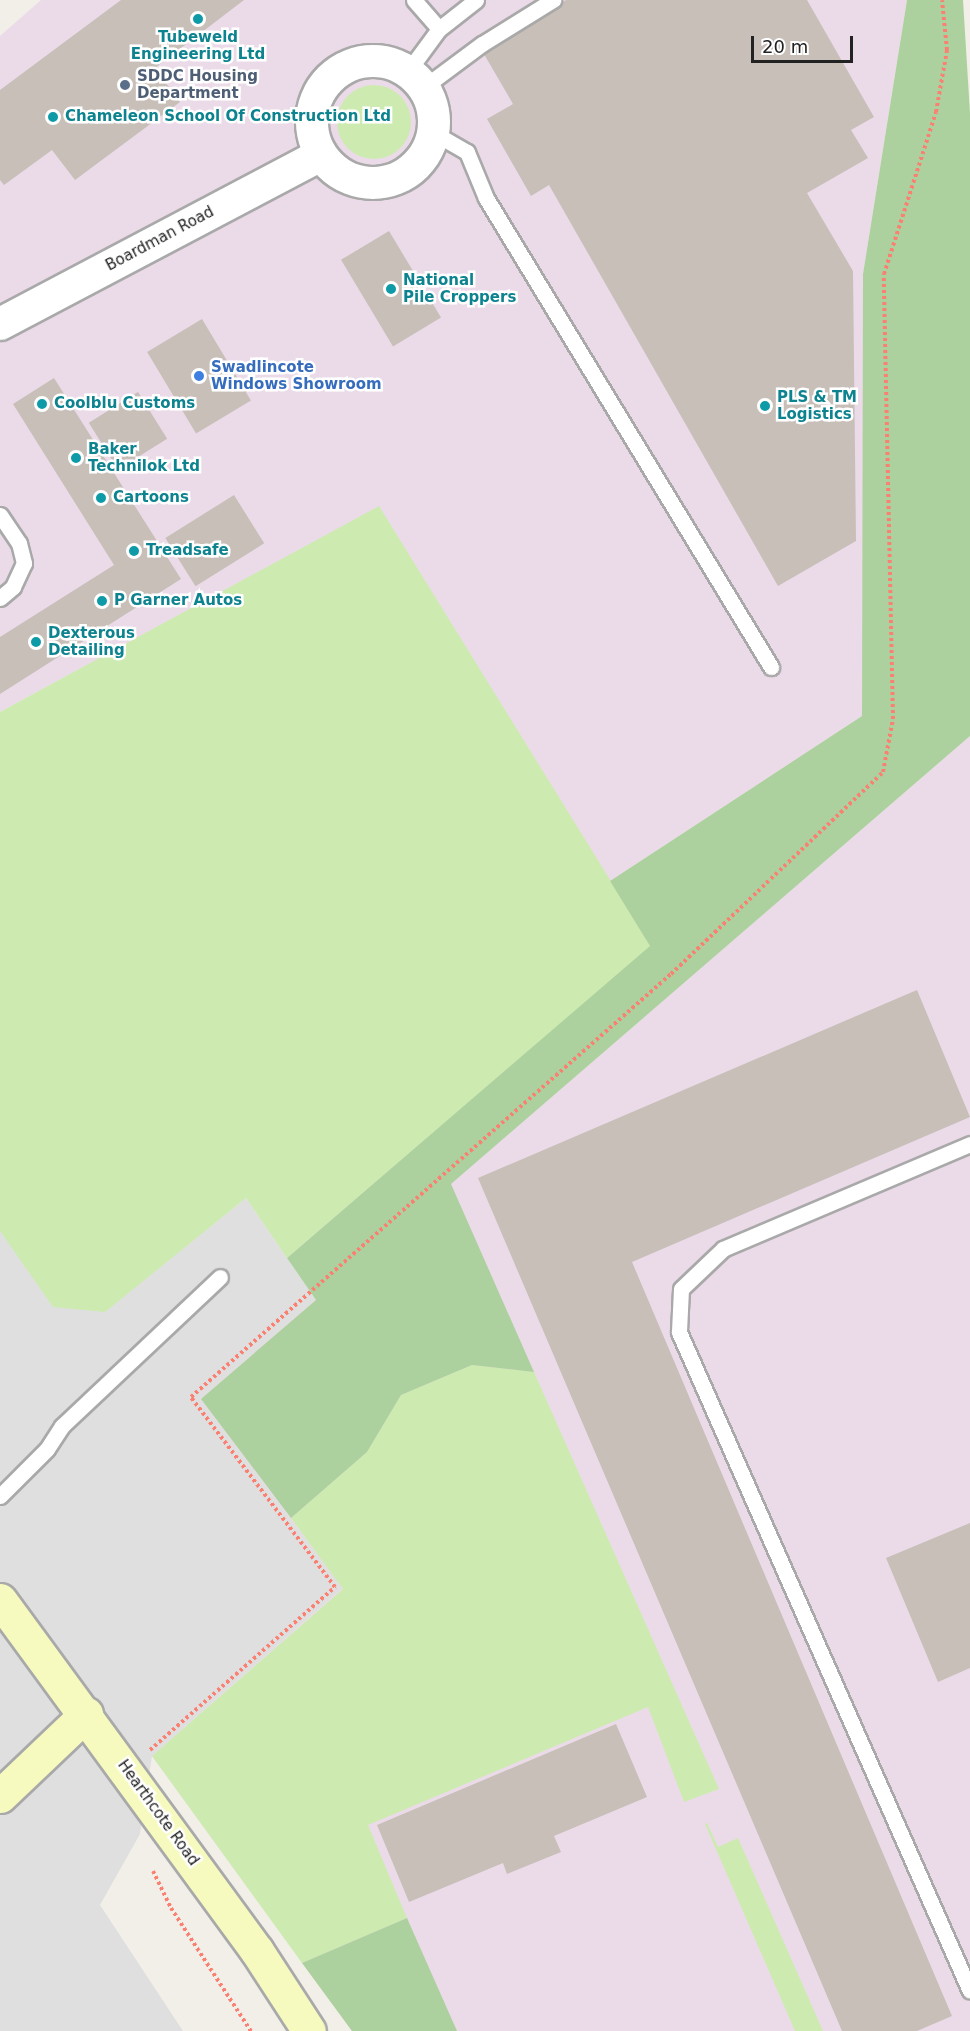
<!DOCTYPE html>
<style>
body{margin:0}
#map{position:relative;width:970px;height:2031px;overflow:hidden;background:#f2efe9;font-family:"DejaVu Sans",sans-serif}
div>[style]{position:absolute}
.residential>*{inset:0;background:#e0dfdf}
.industrial>*{inset:0;background:#ebdbe8}
.grass>*{inset:0;background:#cdebb0}
.round{border-radius:50%}
.forest>*{inset:0;background:#add19e}
.building>*{inset:0;background:#c7bfb8;transform-origin:0 0}
.path>*{height:4px;margin-top:-2px;transform-origin:0;background:repeating-linear-gradient(90deg,#fa8072 0 3px,transparent 0 6px)}
.roads{filter:drop-shadow(2px 0 #a9a9a9) drop-shadow(-2px 0 #a9a9a9) drop-shadow(0 2px #a9a9a9) drop-shadow(0 -2px #a9a9a9)}
.lane>*{height:15px;margin:-7.5px;padding:0 7.5px;transform-origin:7.5px;border-radius:7.5px;background:#fff}
.street>*{height:32px;margin:-16px;padding:0 16px;transform-origin:16px;border-radius:16px;background:#fff}
.street>.ring{margin:-16px;padding:0;box-sizing:content-box;background:none;border:32px solid #fff;border-radius:50%}
.secondary>*{height:33px;margin:-16.5px;padding:0 16.5px;transform-origin:16.5px;border-radius:16.5px;background:#f7fabf}
.dots>*{width:16px;height:16px;translate:-50% -50%;box-sizing:border-box;border:3px solid #fff;border-radius:50%}
span{translate:-50% -50%;white-space:nowrap;text-align:center;line-height:1.15;-webkit-text-stroke:5px #fff;paint-order:stroke}
.culture-label{font-size:15px;color:#0d838f;font-weight:700}
.left{translate:0 -50%;text-align:left}
.service-label{font-size:15px;color:#4e5e75;font-weight:700}
.street-label{font-size:15px;color:#222}
.shop-label{font-size:15px;color:#366cbe;font-weight:700}
.scale{position:absolute;left:751px;top:36px;width:102px;height:27px;box-sizing:border-box;border:3px solid #222;border-top:0;padding-left:8px;font-size:18px;line-height:21px;white-space:nowrap;color:#222;-webkit-text-stroke:4px #fff;paint-order:stroke}
</style>
<div id="map">
<div class="residential">
<div style="clip-path:polygon(0 1197px,105px 1311px,246px 1198px,316px 1300px,202px 1399px,343px 1588px,152px 1756px,140px 1834px,100px 1905px,183px 2031px,0 2031px)"></div>
</div>
<div class="industrial">
<div style="clip-path:polygon(41px 0,907px 0,863px 274px,867px 568px,862px 716px,610px 881px,379px 507px,0 712px,0 36px)"></div>
<div style="clip-path:polygon(970px 736px,970px 2031px,352px 2031px,152px 1756px,343px 1588px,201px 1399px)"></div>
</div>
<div class="grass">
<div class="round" style="left:337px;top:85px;width:74px;height:74px"></div>
<div style="clip-path:polygon(379px 506px,651px 946px,287px 1258px,246px 1198px,105px 1312px,53px 1307px,0 1231px,0 712px)"></div>
<div style="clip-path:polygon(472px 1365px,534px 1372px,719px 1789px,684px 1802px,648px 1707px,368px 1825px,407px 1918px,302px 1963px,152px 1756px,343px 1589px,291px 1518px,367px 1452px,401px 1395px)"></div>
<div style="clip-path:polygon(707px 1823px,718px 1847px,738px 1838px,823px 2031px,795px 2031px,705px 1824px)"></div>
</div>
<div class="forest">
<div style="clip-path:polygon(907px 0,963px 0,970px 113px,970px 736px,451px 1184px,534px 1372px,472px 1365px,401px 1395px,367px 1452px,291px 1518px,201px 1399px,316px 1300px,287px 1258px,650px 946px,610px 881px,862px 716px,863px 274px)"></div>
<div style="clip-path:polygon(407px 1918px,457px 2031px,352px 2031px,302px 1963px)"></div>
</div>
<div class="building">
<div style="clip-path:polygon(121px 0,244px 0,155px 68px,180px 102px,75px 180px,52px 150px,4px 185px,0 180px,0 90px)"></div>
<div style="clip-path:polygon(566px 0,807px 0,874px 117px,851px 130px,868px 158px,807px 193px,853px 271px,856px 541px,778px 586px,549px 185px,531px 196px,487px 119px,513px 104px,481px 49px)"></div>
<div style="left:389px;top:231px;width:101px;height:56px;rotate:59deg"></div>
<div style="left:202px;top:319px;width:95px;height:64px;rotate:59deg"></div>
<div style="clip-path:polygon(54px 378px,181px 579px,0 694px,0 637px,114px 565px,13px 404px)"></div>
<div style="left:138px;top:392px;width:55px;height:58px;rotate:58deg"></div>
<div style="left:234px;top:495px;width:57px;height:81px;rotate:58deg"></div>
<div style="clip-path:polygon(917px 990px,970px 1117px,632px 1262px,952px 2016px,917px 2031px,842px 2031px,478px 1178px)"></div>
<div style="clip-path:polygon(970px 1523px,970px 1668px,938px 1682px,886px 1558px)"></div>
<div style="clip-path:polygon(616px 1724px,647px 1797px,554px 1836px,561px 1852px,507px 1874px,503px 1863px,409px 1902px,377px 1825px)"></div>
</div>
<div class="path">
<div style="left:150px;top:1750px;width:247px;rotate:-41.4deg"></div>
<div style="left:335px;top:1587px;width:238px;rotate:-127.2deg"></div>
<div style="left:191px;top:1397px;width:640px;rotate:-41.39deg"></div>
<div style="left:671px;top:974px;width:293px;rotate:-43.6deg"></div>
<div style="left:883px;top:772px;width:54px;rotate:-79.3deg"></div>
<div style="left:893px;top:719px;width:445px;rotate:-91.2deg"></div>
<div style="left:884px;top:274px;width:170px;rotate:-72.2deg"></div>
<div style="left:936px;top:112px;width:63px;rotate:-79.9deg"></div>
<div style="left:947px;top:50px;width:50px;rotate:-95.7deg"></div>
<div style="left:153px;top:1871px;width:41px;rotate:64.1deg"></div>
<div style="left:171px;top:1908px;width:147px;rotate:57deg"></div>
</div>
<div class="roads">
<div class="lane">
<div style="left:414px;top:0;width:38px;rotate:49deg"></div>
<div style="left:408px;top:71px;width:52px;rotate:-53.6deg"></div>
<div style="left:439px;top:29px;width:47px;rotate:-38.1deg"></div>
<div style="left:424px;top:87px;width:72px;rotate:-36.6deg"></div>
<div style="left:482px;top:44px;width:84px;rotate:-31.8deg"></div>
<div style="left:434px;top:133px;width:38px;rotate:30deg"></div>
<div style="left:467px;top:152px;width:50px;rotate:67.6deg"></div>
<div style="left:486px;top:198px;width:549px;rotate:58.71deg"></div>
<div style="left:0;top:515px;width:34px;rotate:56deg"></div>
<div style="left:19px;top:543px;width:21px;rotate:76deg"></div>
<div style="left:24px;top:563px;width:26px;rotate:115deg"></div>
<div style="left:13px;top:587px;width:17px;rotate:140deg"></div>
<div style="left:970px;top:1144px;width:268px;rotate:157deg"></div>
<div style="left:723px;top:1249px;width:58px;rotate:136.4deg"></div>
<div style="left:681px;top:1289px;width:43px;rotate:92.7deg"></div>
<div style="left:679px;top:1332px;width:720px;rotate:66.17deg"></div>
<div style="left:0;top:1496px;width:66px;rotate:-45deg"></div>
<div style="left:47px;top:1449px;width:27px;rotate:-57deg"></div>
<div style="left:62px;top:1426px;width:217px;rotate:-43.3deg"></div>
</div>
<div class="street">
<div class="ring" style="left:312px;top:61px;width:90px;height:90px"></div>
<div style="left:0;top:324px;width:363px;rotate:-27.8deg"></div>
</div>
<div class="secondary">
<div style="left:0;top:1600px;width:435px;rotate:53.8deg"></div>
<div style="left:257px;top:1951px;width:95px;rotate:57deg"></div>
<div style="left:0;top:1796px;width:119px;rotate:-43.6deg"></div>
</div>
</div>
<div class="dots">
<div style="left:198px;top:19px;background:#0f9aa8"></div>
<div style="left:125px;top:85px;background:#5c6f8a"></div>
<div style="left:53px;top:117px;background:#0f9aa8"></div>
<div style="left:391px;top:289px;background:#0f9aa8"></div>
<div style="left:199px;top:376px;background:#3f7fe0"></div>
<div style="left:42px;top:404px;background:#0f9aa8"></div>
<div style="left:765px;top:406px;background:#0f9aa8"></div>
<div style="left:76px;top:458px;background:#0f9aa8"></div>
<div style="left:101px;top:498px;background:#0f9aa8"></div>
<div style="left:134px;top:551px;background:#0f9aa8"></div>
<div style="left:102px;top:601px;background:#0f9aa8"></div>
<div style="left:36px;top:642px;background:#0f9aa8"></div>
</div>
<div class="culture-label">
<span style="left:198px;top:46px">Tubeweld<br>Engineering Ltd</span>
<span class="left" style="left:65px;top:117px">Chameleon School Of Construction Ltd</span>
<span class="left" style="left:403px;top:289px">National<br>Pile Croppers</span>
<span class="left" style="left:777px;top:406px">PLS &amp; TM<br>Logistics</span>
<span class="left" style="left:54px;top:404px">Coolblu Customs</span>
<span class="left" style="left:88px;top:458px">Baker<br>Technilok Ltd</span>
<span class="left" style="left:113px;top:498px">Cartoons</span>
<span class="left" style="left:146px;top:551px">Treadsafe</span>
<span class="left" style="left:114px;top:601px">P Garner Autos</span>
<span class="left" style="left:48px;top:642px">Dexterous<br>Detailing</span>
</div>
<div class="service-label">
<span class="left" style="left:137px;top:85px">SDDC Housing<br>Department</span>
</div>
<div class="street-label">
<span style="left:160px;top:239px;rotate:-28deg">Boardman Road</span>
<span style="left:158px;top:1813px;rotate:54deg">Hearthcote Road</span>
</div>
<div class="shop-label">
<span class="left" style="left:211px;top:376px">Swadlincote<br>Windows Showroom</span>
</div>
<div class="scale">20 m</div>
</div>
